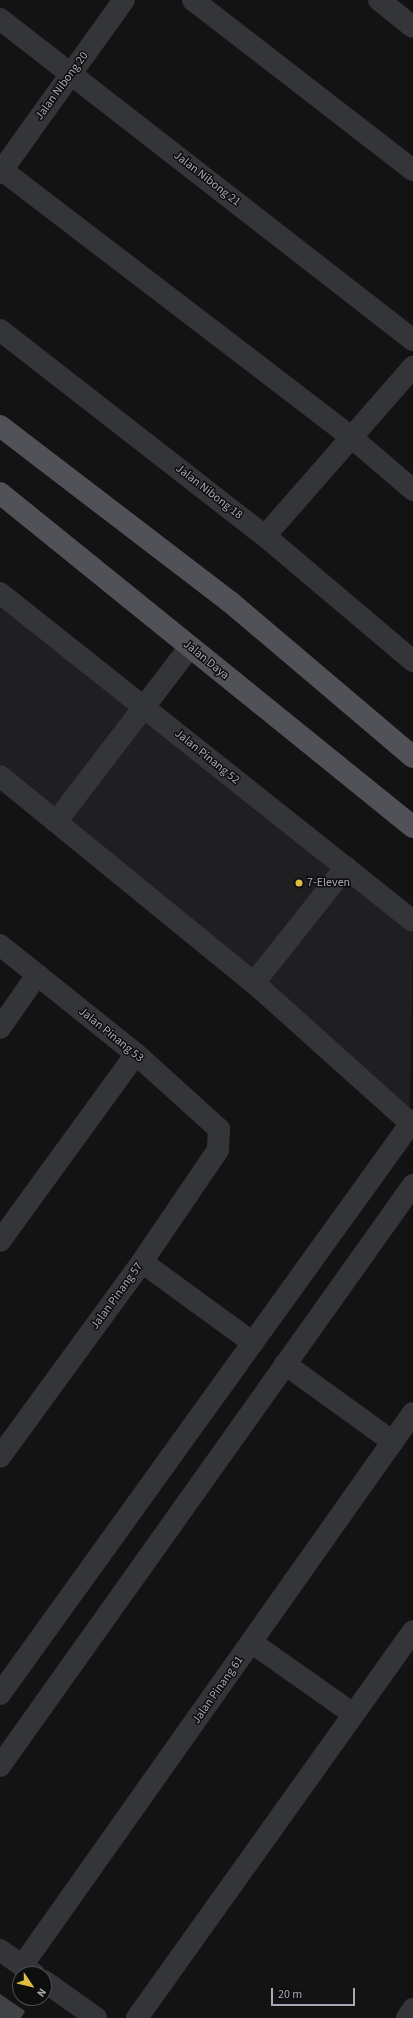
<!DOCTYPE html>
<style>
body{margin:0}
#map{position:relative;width:413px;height:2018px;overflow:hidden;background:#131314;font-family:"Source Sans 3",sans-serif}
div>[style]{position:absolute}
.built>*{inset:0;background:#1f1f21}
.building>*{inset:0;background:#424347}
.minor>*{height:22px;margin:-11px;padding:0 11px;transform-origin:11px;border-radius:11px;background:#343539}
.major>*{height:22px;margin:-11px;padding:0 11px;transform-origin:11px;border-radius:11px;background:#515158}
.dots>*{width:11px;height:11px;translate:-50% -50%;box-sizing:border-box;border:2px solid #0e0e0f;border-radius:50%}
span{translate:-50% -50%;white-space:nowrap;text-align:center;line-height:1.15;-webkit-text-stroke:3px #0e0e0f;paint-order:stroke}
.street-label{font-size:12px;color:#a6a8b3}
.poi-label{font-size:12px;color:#a6a8b3}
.left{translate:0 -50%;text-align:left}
.north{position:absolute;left:12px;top:1966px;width:40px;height:40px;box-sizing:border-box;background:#0e0e0f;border:1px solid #4b4c51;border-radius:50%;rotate:125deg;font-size:11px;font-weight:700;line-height:16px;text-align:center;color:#a6a8b3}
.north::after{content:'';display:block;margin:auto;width:14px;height:18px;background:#debd41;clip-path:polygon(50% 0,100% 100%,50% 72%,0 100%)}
.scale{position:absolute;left:271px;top:1988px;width:84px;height:18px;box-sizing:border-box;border:2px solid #a6a8b3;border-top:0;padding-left:5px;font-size:12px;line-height:14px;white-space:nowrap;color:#a6a8b3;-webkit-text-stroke:3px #0e0e0f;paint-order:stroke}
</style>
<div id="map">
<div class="built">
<div style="clip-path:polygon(0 606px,413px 933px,410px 1113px,0 769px)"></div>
</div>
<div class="building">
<div style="clip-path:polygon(0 1994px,25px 2011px,21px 2018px,0 2018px)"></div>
</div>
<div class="minor">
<div style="left:193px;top:0;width:278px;rotate:37.7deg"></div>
<div style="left:379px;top:0;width:43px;rotate:38.5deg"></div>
<div style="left:0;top:19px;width:523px;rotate:37.86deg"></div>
<div style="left:2px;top:170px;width:439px;rotate:37.4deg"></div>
<div style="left:351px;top:437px;width:82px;rotate:40.5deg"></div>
<div style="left:0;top:173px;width:213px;rotate:-54.4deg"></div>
<div style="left:0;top:330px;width:336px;rotate:37.9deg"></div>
<div style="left:265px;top:536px;width:194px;rotate:40.2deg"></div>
<div style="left:265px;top:536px;width:225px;rotate:-48.8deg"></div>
<div style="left:0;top:593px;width:527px;rotate:38.46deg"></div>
<div style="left:0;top:776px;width:338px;rotate:39.2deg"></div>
<div style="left:262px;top:990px;width:199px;rotate:41.9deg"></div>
<div style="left:56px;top:822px;width:220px;rotate:-52.6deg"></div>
<div style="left:0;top:945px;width:174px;rotate:38.7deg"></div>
<div style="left:136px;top:1054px;width:112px;rotate:42.1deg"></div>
<div style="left:219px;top:1129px;width:21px;rotate:93deg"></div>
<div style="left:218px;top:1150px;width:135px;rotate:124.2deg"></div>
<div style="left:142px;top:1262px;width:241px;rotate:126.1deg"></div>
<div style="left:254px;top:983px;width:148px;rotate:-51.6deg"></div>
<div style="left:0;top:1028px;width:65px;rotate:-55.1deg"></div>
<div style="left:0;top:1241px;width:231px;rotate:-54deg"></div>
<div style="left:142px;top:1262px;width:137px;rotate:36.1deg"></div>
<div style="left:285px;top:1364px;width:133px;rotate:35.8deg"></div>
<div style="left:251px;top:1642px;width:125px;rotate:35.2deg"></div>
<div style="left:0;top:1694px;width:707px;rotate:-54.26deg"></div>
<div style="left:0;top:1766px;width:713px;rotate:-54.59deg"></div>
<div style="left:0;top:1950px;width:42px;rotate:35.2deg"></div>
<div style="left:22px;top:1966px;width:677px;rotate:-54.74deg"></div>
<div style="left:44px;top:1981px;width:64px;rotate:35.4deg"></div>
<div style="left:137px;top:2018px;width:475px;rotate:-54.5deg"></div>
<div style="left:407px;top:2018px;width:11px;rotate:-56deg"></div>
</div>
<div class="major">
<div style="left:0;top:426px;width:288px;rotate:37.4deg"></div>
<div style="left:229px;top:601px;width:241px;rotate:40.3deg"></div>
<div style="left:0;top:493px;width:531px;rotate:38.96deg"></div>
</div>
<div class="dots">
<div style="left:299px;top:883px;background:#debd41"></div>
</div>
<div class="street-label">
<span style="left:62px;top:86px;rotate:-54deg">Jalan Nibong 20</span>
<span style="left:207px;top:179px;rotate:38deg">Jalan Nibong 21</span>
<span style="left:209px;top:492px;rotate:38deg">Jalan Nibong 18</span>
<span style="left:206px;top:660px;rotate:39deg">Jalan Daya</span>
<span style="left:207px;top:757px;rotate:39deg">Jalan Pinang 52</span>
<span style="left:111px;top:1035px;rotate:39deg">Jalan Pinang 53</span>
<span style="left:117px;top:1296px;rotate:-54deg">Jalan Pinang 57</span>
<span style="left:218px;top:1690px;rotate:-55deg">Jalan Pinang 61</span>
</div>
<div class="poi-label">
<span class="left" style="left:307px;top:883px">7-Eleven</span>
</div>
<div class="north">N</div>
<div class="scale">20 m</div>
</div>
